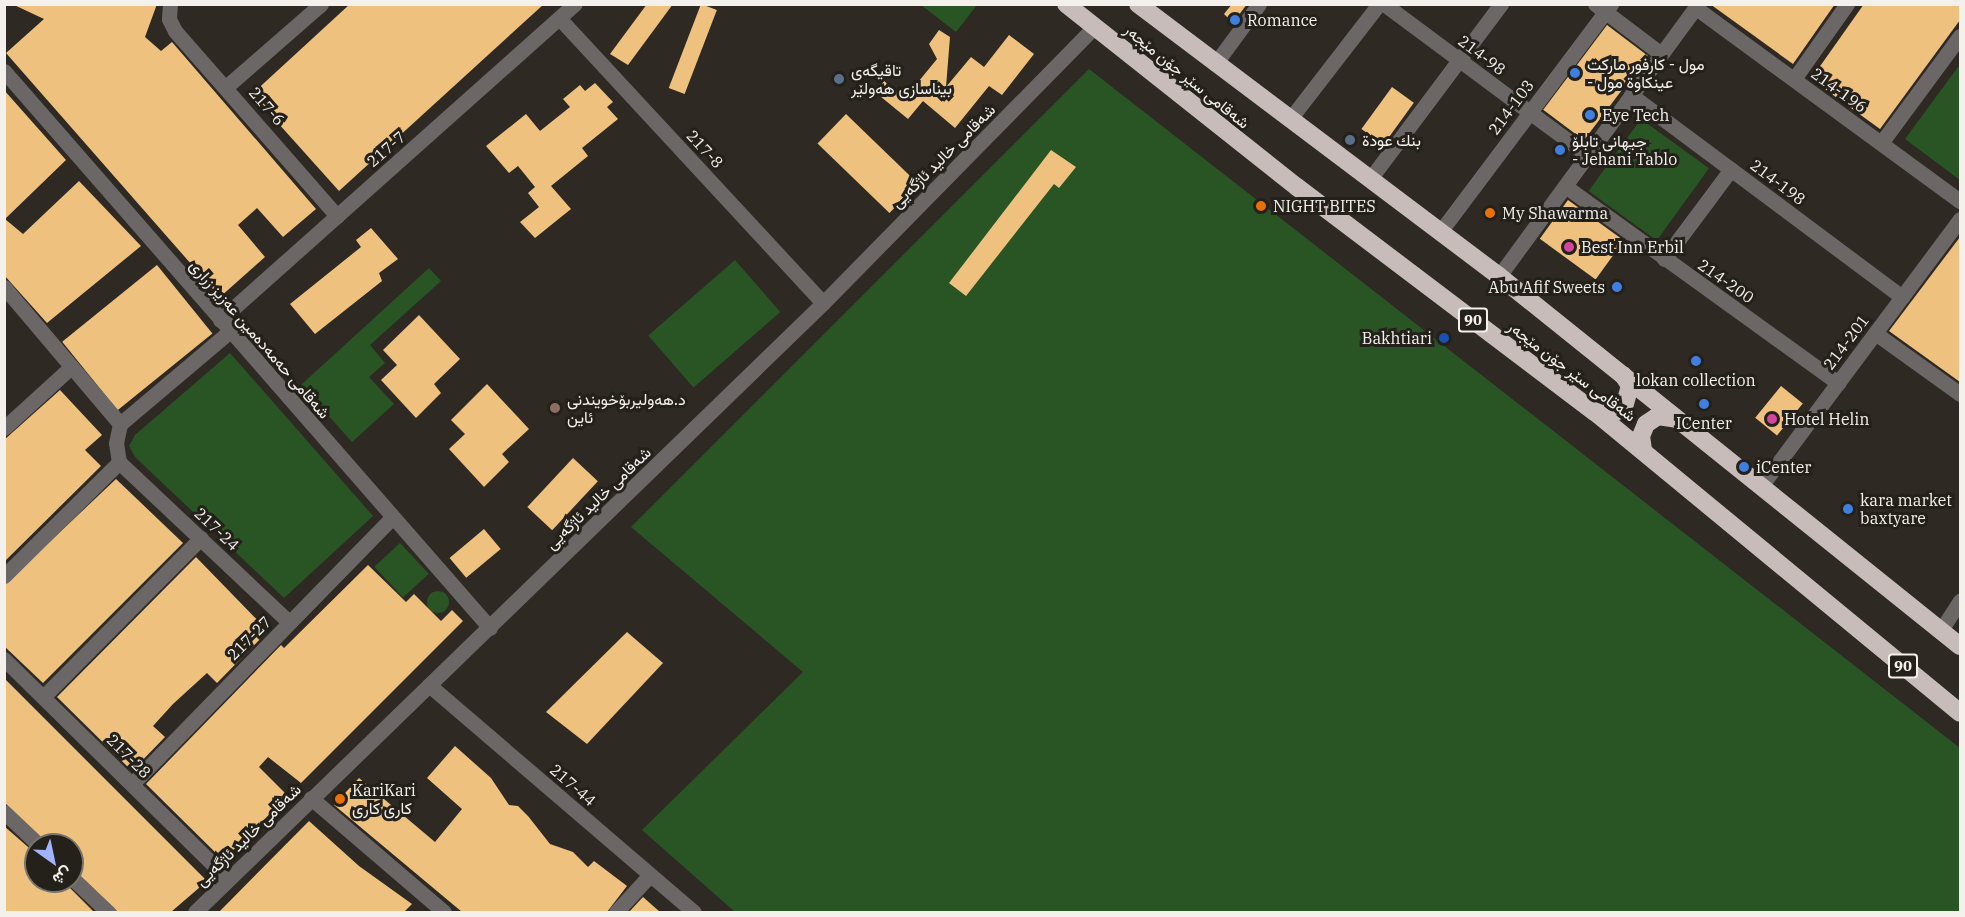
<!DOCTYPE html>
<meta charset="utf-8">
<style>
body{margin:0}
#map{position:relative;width:1965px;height:917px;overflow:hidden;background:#2e2923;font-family:"IBM Plex Serif",Vazirmatn,serif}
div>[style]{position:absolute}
.green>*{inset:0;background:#295525;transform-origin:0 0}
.round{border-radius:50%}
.building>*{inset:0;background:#eec17f;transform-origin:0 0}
.minor>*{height:15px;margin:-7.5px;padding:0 7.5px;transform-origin:7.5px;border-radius:7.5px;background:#6c6767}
.highway>*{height:18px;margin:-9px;padding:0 9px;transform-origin:9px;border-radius:9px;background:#c7bcba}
.dots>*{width:16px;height:16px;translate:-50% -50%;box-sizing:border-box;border:3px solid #24201a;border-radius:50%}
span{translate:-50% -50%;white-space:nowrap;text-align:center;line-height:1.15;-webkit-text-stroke:6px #24201a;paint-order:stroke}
.shield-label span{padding:2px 4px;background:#24201a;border:2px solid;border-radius:4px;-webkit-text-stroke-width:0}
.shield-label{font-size:15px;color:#f4f1ed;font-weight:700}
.poi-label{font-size:16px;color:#f4f1ed}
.left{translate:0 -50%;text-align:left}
.right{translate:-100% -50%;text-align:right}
.street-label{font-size:16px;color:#f4f1ed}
.frame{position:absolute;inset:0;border:6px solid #f4f1ed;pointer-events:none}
.north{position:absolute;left:24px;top:833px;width:60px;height:60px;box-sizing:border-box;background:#24201a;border:2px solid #77746e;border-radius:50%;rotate:147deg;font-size:16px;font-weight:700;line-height:24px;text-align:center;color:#f4f1ed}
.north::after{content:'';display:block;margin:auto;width:21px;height:27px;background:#a0b3fd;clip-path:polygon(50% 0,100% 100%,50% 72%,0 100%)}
</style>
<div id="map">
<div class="green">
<div style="clip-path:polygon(921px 5px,977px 5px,956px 32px)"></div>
<div style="clip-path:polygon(1958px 67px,1960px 68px,1960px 180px,1905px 139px)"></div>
<div style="clip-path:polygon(1089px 69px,1960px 748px,1960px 912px,735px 912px,642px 830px,803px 672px,631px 527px)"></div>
<div style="left:1641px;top:119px;width:84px;height:89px;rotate:36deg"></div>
<div style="left:735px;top:260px;width:69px;height:115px;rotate:49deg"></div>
<div style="clip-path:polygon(429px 268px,441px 281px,370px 345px,385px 363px,369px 377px,394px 404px,352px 442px,301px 385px)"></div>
<div style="clip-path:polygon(230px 353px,373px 516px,284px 598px,135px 457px,129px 446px,135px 435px)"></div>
<div style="left:400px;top:543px;width:42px;height:35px;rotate:47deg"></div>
<div class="round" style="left:427px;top:591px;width:22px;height:22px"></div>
</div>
<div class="building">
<div style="clip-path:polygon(12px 4px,157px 4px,145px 37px,161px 51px,172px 42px,316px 209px,283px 237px,257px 208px,238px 225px,265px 257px,220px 297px,6px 53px,44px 19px)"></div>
<div style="clip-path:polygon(350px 4px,544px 4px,339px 191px,252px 94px)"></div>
<div style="clip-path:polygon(647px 4px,673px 4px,628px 65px,610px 54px)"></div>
<div style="left:701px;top:4px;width:17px;height:90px;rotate:21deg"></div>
<div style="clip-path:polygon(1232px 4px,1247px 4px,1233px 23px,1224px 14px)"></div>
<div style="clip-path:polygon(1710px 4px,1835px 4px,1793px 64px)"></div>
<div style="clip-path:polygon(1864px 4px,1960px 4px,1960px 20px,1880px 129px,1811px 79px)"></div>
<div style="left:1607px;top:25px;width:51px;height:106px;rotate:37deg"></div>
<div style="clip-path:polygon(939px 30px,950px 37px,946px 87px,971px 57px,984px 67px,1009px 35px,1034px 54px,1002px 95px,989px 86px,955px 128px,923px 101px,908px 119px,875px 92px,884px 81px,905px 98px,937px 59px,929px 44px)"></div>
<div style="clip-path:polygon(595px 83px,613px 102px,607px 107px,618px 119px,582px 148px,588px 156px,551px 186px,571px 209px,535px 238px,520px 222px,539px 207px,528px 193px,535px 187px,518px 166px,509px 173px,486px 146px,526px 114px,540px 131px,570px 107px,563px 99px,580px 85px,585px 91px)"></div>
<div style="left:1392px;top:87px;width:27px;height:52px;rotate:36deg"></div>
<div style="clip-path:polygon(4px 90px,66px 160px,5px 219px,23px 234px,79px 181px,141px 246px,47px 323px,4px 275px)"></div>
<div style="left:846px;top:114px;width:100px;height:41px;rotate:44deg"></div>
<div style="clip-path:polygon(1051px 150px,1076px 167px,1059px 188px,1054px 184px,966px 296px,949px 283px)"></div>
<div style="left:1568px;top:200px;width:69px;height:48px;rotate:36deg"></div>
<div style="clip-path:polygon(371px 228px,398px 259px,379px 273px,382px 281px,315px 334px,290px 304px,361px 247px,356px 240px)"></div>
<div style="clip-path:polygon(1960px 237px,1960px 382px,1889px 331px)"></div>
<div style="left:157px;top:265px;width:88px;height:122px;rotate:51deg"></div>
<div style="clip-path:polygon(419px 315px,460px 359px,434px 384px,441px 393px,416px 418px,381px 380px,397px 365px,383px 350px)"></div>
<div style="clip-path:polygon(487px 384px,529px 429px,502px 454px,509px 462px,484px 487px,449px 449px,465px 434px,451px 420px)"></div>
<div style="left:1781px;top:386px;width:28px;height:41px;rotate:39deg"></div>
<div style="clip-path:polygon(60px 390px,102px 435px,85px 450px,101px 466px,4px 562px,4px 440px)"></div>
<div style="left:573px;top:458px;width:34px;height:67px;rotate:43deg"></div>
<div style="clip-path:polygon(116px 479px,183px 543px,43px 683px,4px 646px,4px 585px)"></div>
<div style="left:484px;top:529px;width:26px;height:45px;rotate:50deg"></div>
<div style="clip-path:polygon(196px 557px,268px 631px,217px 683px,207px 673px,173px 704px,153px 726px,165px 737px,132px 771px,57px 697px)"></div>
<div style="clip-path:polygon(368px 565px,406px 602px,414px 594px,441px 621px,452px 610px,463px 621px,301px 783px,268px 757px,259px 767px,288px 796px,223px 860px,146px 784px,281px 645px,284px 648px)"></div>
<div style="clip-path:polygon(627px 632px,663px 663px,587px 744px,546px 712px)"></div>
<div style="clip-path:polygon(4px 678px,207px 881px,171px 912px,118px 912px,72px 868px,72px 845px,48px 845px,4px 802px)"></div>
<div style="clip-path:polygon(455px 746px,491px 778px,509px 805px,518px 806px,528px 816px,550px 844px,573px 852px,588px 867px,594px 861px,627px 886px,607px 912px,462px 912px,334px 805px,359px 778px,435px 842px,462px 809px,427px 778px)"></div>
<div style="clip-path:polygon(309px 821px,359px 866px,412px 904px,404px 912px,219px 912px)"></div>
<div style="clip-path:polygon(4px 826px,36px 854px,36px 881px,63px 881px,94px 912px,4px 912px)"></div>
<div style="clip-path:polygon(643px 897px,660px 912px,629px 912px)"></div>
</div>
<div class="minor">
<div style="left:170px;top:4px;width:15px;rotate:94deg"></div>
<div style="left:169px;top:19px;width:13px;rotate:63deg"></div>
<div style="left:175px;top:31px;width:246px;rotate:48.8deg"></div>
<div style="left:1384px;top:4px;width:253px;rotate:36.6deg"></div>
<div style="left:1595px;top:4px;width:83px;rotate:37.1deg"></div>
<div style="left:1696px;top:8px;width:327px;rotate:36.2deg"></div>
<div style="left:560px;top:19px;width:387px;rotate:47.2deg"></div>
<div style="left:1215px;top:64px;width:74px;rotate:-53.7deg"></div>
<div style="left:4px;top:71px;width:739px;rotate:48.89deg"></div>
<div style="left:1794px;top:79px;width:92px;rotate:-54.8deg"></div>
<div style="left:226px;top:87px;width:126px;rotate:-41.1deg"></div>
<div style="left:1631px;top:95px;width:338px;rotate:36.7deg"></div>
<div style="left:1290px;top:119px;width:145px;rotate:-52.3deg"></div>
<div style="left:1881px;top:143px;width:133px;rotate:-53.6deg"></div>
<div style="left:1370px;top:179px;width:219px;rotate:-53.2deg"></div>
<div style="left:1565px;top:186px;width:337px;rotate:35.8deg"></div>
<div style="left:1440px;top:232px;width:285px;rotate:-53.1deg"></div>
<div style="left:1664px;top:259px;width:112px;rotate:-53.3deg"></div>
<div style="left:1499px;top:276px;width:337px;rotate:-53.8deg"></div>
<div style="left:4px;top:287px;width:180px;rotate:49.7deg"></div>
<div style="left:220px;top:320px;width:475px;rotate:-41.7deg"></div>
<div style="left:1875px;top:333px;width:105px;rotate:35.7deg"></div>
<div style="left:4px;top:428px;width:91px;rotate:-42.3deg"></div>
<div style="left:119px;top:462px;width:233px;rotate:43.3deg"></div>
<div style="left:119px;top:462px;width:19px;rotate:-99deg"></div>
<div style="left:116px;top:443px;width:19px;rotate:-78deg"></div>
<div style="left:120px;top:424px;width:143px;rotate:-40.2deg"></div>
<div style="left:1761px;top:486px;width:333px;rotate:-53.3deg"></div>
<div style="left:4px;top:576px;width:162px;rotate:-44.7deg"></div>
<div style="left:1941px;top:630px;width:35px;rotate:-57deg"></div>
<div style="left:4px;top:659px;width:314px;rotate:44.5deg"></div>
<div style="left:429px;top:685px;width:349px;rotate:40.6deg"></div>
<div style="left:43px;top:697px;width:224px;rotate:-45.2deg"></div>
<div style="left:132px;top:784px;width:372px;rotate:-45.7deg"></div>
<div style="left:311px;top:798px;width:175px;rotate:40.6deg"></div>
<div style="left:4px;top:812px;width:48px;rotate:43.3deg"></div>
<div style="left:72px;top:878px;width:50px;rotate:43.4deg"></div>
<div style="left:195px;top:912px;width:875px;rotate:-44.12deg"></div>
<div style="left:823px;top:303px;width:388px;rotate:-45.5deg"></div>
<div style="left:616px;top:912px;width:50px;rotate:-47.4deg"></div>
</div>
<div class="highway">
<div style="left:1066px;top:4px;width:295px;rotate:38.4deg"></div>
<div style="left:1297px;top:187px;width:373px;rotate:37.1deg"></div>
<div style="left:1595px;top:412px;width:473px;rotate:39.5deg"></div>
<div style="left:1138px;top:4px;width:452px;rotate:37deg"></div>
<div style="left:1499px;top:276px;width:591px;rotate:38.75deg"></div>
<div style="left:1595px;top:412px;width:17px;rotate:7deg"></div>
<div style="left:1612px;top:414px;width:14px;rotate:-30deg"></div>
<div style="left:1624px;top:407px;width:22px;rotate:-74deg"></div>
<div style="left:1630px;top:386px;width:13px;rotate:-122deg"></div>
<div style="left:1643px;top:450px;width:14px;rotate:-98deg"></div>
<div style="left:1641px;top:436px;width:13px;rotate:-67deg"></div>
<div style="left:1646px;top:424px;width:14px;rotate:-34deg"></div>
<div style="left:1658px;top:416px;width:19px;rotate:9deg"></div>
</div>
<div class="dots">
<div style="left:1235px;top:20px;background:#3f7fe0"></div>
<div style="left:1575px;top:73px;background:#3f7fe0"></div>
<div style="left:839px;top:79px;background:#5c6f8a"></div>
<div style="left:1590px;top:115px;background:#3f7fe0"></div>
<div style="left:1350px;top:140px;background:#5c6f8a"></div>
<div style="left:1560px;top:150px;background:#3f7fe0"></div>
<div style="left:1261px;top:206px;background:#e8710a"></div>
<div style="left:1490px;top:213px;background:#e8710a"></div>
<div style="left:1569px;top:247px;background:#d1479c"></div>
<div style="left:1617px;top:287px;background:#3f7fe0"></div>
<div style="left:1444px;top:338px;background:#1a4fb4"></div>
<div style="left:1696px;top:361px;background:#3f7fe0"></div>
<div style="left:1704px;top:404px;background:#3f7fe0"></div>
<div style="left:555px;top:408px;background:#8d6e63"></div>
<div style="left:1772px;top:419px;background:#d1479c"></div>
<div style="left:1744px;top:467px;background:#3f7fe0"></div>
<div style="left:1848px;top:509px;background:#3f7fe0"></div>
<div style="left:340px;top:799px;background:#e8710a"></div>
</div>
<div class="shield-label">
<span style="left:1473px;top:320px">90</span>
<span style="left:1903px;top:666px">90</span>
</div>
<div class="poi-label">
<span class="left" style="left:1247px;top:20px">Romance</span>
<span class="left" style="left:1587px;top:73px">مول - كارفور ماركت<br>- عينكاوة مول</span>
<span class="left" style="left:851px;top:79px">تاقیگەی<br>بیناسازی هەولێر</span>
<span class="left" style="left:1602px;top:115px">Eye Tech</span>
<span class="left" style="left:1362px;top:140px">بنك عودة</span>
<span class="left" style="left:1572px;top:150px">جیهانی تابلۆ<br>- Jehani Tablo</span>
<span class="left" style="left:1273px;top:206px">NIGHT BITES</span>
<span class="left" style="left:1502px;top:213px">My Shawarma</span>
<span class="left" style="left:1581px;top:247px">Best Inn Erbil</span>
<span class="right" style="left:1605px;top:287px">Abu Afif Sweets</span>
<span class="right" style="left:1432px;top:338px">Bakhtiari</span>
<span style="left:1696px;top:380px">lokan collection</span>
<span class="left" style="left:567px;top:408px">د.هه‌ولیربۆخویندنی<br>ئاین</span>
<span class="left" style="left:1784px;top:419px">Hotel Helin</span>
<span style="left:1704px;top:423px">ICenter</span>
<span class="left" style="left:1756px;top:467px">iCenter</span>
<span class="left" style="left:1860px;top:509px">kara market<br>baxtyare</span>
<span class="left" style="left:352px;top:799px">KariKari<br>کاری کاری</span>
</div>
<div class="street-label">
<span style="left:1482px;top:55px;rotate:37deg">214-98</span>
<span style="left:1187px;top:76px;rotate:39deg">شەقامی سێر جۆن مێجەر</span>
<span style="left:1839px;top:90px;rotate:36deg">214-196</span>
<span style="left:267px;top:106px;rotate:49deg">217-6</span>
<span style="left:1511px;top:107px;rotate:-53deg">214-103</span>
<span style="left:386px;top:149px;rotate:-41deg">217-7</span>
<span style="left:705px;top:149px;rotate:47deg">217-8</span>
<span style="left:943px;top:156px;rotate:-45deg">شەقامی خالید ئاژگەیی</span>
<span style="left:1778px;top:182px;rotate:37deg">214-198</span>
<span style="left:1726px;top:281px;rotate:35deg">214-200</span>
<span style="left:260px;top:339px;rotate:49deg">شەقامی حەمەدەمین عەزیز زراری</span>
<span style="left:1846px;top:342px;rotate:-53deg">214-201</span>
<span style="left:1572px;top:371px;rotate:37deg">شەقامی سێر جۆن مێجەر</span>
<span style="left:598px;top:498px;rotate:-44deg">شەقامی خالید ئاژگەیی</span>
<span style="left:217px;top:529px;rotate:43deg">217-24</span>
<span style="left:249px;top:638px;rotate:-45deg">217-27</span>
<span style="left:129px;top:756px;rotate:45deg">217-28</span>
<span style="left:573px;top:785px;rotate:41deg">217-44</span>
<span style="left:248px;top:835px;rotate:-44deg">شەقامی خالید ئاژگەیی</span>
</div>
<div class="frame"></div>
<div class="north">ش</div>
</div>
